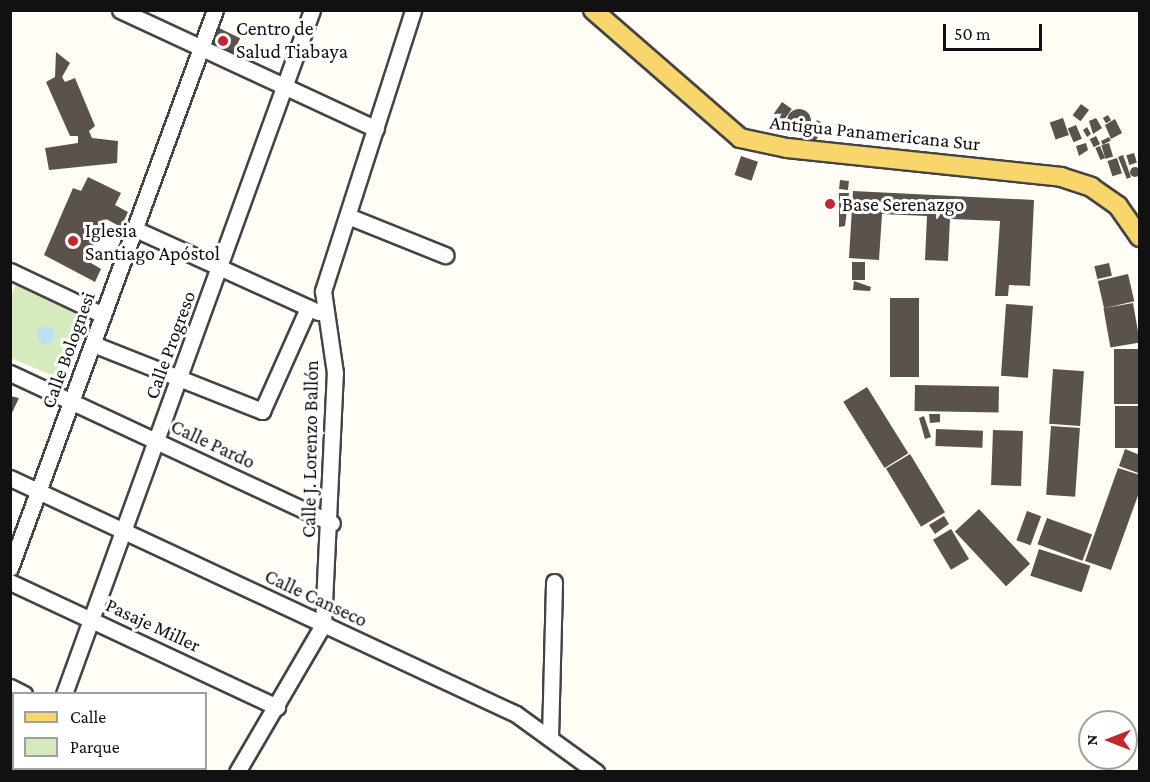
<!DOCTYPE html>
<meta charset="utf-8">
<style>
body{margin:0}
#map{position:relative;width:1150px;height:782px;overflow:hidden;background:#fffdf5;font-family:"Crimson Pro",serif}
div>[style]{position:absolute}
.green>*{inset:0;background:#d5ebbd}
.water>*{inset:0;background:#b9e0f7}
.round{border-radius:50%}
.building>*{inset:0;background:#5a524d;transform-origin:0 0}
.roads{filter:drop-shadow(2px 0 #444) drop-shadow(-2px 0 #444) drop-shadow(0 2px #444) drop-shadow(0 -2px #444)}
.minor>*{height:15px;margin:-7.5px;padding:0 7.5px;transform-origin:7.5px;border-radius:7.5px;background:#fff}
.major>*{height:18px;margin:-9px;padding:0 9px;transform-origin:9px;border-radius:9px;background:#f9d66b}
.dots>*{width:16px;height:16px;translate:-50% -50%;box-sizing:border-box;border:3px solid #fff;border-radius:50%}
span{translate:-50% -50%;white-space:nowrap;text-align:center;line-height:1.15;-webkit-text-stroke:6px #fff;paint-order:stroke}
.poi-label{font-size:20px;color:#111}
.left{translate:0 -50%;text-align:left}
.street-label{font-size:20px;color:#111}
.frame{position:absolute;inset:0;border:12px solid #111;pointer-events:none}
.legend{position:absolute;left:12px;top:692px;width:195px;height:78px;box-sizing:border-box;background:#fff;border:2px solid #a0a0a0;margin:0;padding:8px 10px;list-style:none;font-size:18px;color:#111}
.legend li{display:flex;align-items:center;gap:12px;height:30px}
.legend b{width:30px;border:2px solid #a0a0a0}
.north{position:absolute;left:1078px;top:710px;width:60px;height:60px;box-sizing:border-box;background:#fff;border:2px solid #a0a0a0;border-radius:50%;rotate:270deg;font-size:16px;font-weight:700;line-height:24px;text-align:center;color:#111}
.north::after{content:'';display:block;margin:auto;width:21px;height:27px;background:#c4262e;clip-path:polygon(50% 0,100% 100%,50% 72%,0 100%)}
.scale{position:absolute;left:943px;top:24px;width:99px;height:27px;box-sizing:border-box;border:3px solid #111;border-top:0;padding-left:8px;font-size:18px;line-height:21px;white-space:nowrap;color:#111;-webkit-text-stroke:4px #fff;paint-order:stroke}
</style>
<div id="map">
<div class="green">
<div style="clip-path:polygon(18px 277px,87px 307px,63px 380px,11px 358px,11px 297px)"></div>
</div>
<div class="water">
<div class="round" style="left:37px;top:326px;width:18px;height:18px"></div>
</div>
<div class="building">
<div style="left:215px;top:26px;width:28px;height:21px;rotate:26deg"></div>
<div style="clip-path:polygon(56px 52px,70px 63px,62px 77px,65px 82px,75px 78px,95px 126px,89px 131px,92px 138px,118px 141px,117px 163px,49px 170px,45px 148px,78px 143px,78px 136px,70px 136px,46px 82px,55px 77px)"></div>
<div style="left:782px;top:102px;width:12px;height:14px;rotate:35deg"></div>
<div style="left:1081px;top:104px;width:10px;height:14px;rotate:37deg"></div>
<div class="round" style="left:787px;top:109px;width:24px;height:24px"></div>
<div style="left:1108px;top:115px;width:6px;height:6px;rotate:59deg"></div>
<div style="left:1063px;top:118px;width:18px;height:14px;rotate:71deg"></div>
<div style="clip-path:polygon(1096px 118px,1102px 128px,1093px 134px,1089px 121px)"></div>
<div style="clip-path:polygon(1115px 119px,1122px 133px,1111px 139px,1105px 125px)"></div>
<div style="clip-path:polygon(817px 120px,826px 125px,823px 129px,814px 125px)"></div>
<div style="left:1076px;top:125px;width:15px;height:9px;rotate:67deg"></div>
<div style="clip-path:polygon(1087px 127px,1091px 134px,1087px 137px,1083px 130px)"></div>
<div style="clip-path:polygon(815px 131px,820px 133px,815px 142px,811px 140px)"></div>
<div style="left:1096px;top:136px;width:9px;height:7px;rotate:63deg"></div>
<div style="left:1109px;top:137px;width:4px;height:9px;rotate:63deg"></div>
<div style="clip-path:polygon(1086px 143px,1088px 150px,1079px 156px,1076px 146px)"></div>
<div style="left:1109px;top:143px;width:14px;height:8px;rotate:73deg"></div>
<div style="left:1100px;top:146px;width:13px;height:5px;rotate:67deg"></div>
<div style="left:1134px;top:153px;width:10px;height:8px;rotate:73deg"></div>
<div style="clip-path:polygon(1123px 155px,1131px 177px,1127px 179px,1118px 157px)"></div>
<div style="left:741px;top:156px;width:18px;height:20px;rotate:19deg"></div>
<div style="left:1117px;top:158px;width:16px;height:10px;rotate:72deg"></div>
<div class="round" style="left:1130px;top:167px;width:10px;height:10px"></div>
<div style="clip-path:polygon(88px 177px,121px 193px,115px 205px,128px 212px,121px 227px,106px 219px,86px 260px,101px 269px,95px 282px,44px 255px,73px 188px,81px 191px)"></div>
<div style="left:840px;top:180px;width:9px;height:9px;rotate:6deg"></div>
<div style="clip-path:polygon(853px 191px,1034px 200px,1030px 286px,1009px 285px,1008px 296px,995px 296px,1000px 221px,950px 219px,948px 261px,925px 260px,927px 216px,882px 214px,879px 260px,849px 258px)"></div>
<div style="clip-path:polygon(839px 193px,849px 193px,845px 226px,839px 227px)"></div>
<div style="left:852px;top:262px;width:13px;height:18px"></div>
<div style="left:1109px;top:263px;width:13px;height:15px;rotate:77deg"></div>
<div style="left:1128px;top:274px;width:28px;height:31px;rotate:77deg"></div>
<div style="clip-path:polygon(854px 281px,871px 287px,870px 291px,853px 290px)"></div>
<div style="left:890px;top:298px;width:29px;height:79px"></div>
<div style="left:1133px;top:303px;width:40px;height:30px;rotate:80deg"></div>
<div style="left:1006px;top:304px;width:27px;height:72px;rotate:4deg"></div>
<div style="left:1140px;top:349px;width:55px;height:26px;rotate:90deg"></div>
<div style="left:1053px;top:369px;width:31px;height:55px;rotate:4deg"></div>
<div style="left:915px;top:385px;width:84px;height:26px;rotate:1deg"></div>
<div style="left:867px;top:387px;width:78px;height:28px;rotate:58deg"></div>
<div style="clip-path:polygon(10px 396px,19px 398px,10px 417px)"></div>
<div style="left:1115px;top:406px;width:25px;height:42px"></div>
<div style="clip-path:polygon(929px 414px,940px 414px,940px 422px,930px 423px)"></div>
<div style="clip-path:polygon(924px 416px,931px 437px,925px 439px,919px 418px)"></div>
<div style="left:1051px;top:426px;width:29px;height:69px;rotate:4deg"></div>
<div style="left:936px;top:429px;width:47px;height:17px;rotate:2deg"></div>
<div style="left:993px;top:430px;width:30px;height:55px;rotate:2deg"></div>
<div style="clip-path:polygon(1125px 449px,1140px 455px,1138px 473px,1119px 466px)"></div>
<div style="left:910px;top:454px;width:68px;height:28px;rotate:59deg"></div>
<div style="clip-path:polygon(1118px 468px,1140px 475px,1140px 490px,1111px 570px,1085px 561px)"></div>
<div style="left:979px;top:509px;width:75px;height:33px;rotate:47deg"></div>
<div style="left:1027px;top:511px;width:15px;height:31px;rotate:20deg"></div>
<div style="clip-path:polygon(944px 516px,949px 524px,935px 534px,929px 525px)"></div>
<div style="left:1047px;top:518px;width:48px;height:28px;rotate:20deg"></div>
<div style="left:951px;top:529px;width:35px;height:21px;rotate:59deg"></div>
<div style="left:1039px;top:549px;width:54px;height:28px;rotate:18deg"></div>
</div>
<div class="roads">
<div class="minor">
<div style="left:120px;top:10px;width:282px;rotate:24.9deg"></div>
<div style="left:348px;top:216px;width:105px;rotate:21.9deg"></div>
<div style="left:135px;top:229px;width:201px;rotate:24.4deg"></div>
<div style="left:10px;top:271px;width:103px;rotate:25.3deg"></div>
<div style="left:93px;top:344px;width:182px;rotate:21.6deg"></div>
<div style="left:262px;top:411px;width:113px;rotate:-65.9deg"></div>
<div style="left:10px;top:373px;width:355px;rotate:25deg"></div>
<div style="left:10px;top:478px;width:558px;rotate:25deg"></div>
<div style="left:516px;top:714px;width:99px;rotate:35.9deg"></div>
<div style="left:10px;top:568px;width:594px;rotate:-69.83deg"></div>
<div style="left:10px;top:582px;width:295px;rotate:25.1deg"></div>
<div style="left:10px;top:687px;width:16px;rotate:27deg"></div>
<div style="left:64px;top:694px;width:728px;rotate:-70.07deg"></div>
<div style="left:550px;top:737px;width:155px;rotate:-88.5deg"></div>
<div style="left:190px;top:768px;width:7px;rotate:34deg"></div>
<div style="left:237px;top:772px;width:170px;rotate:-59.7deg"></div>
<div style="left:323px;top:625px;width:252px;rotate:-87.3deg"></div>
<div style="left:335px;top:373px;width:83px;rotate:-98.3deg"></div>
<div style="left:323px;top:291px;width:295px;rotate:-72.2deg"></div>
</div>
<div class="major">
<div style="left:593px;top:10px;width:195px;rotate:41deg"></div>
<div style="left:740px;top:138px;width:48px;rotate:12deg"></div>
<div style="left:787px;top:148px;width:276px;rotate:6deg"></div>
<div style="left:1061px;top:177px;width:32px;rotate:18deg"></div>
<div style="left:1091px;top:187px;width:33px;rotate:35deg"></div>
<div style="left:1118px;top:206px;width:38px;rotate:55deg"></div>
</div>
</div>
<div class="dots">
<div style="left:223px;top:41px;background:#c4262e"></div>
<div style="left:830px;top:204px;background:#c4262e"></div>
<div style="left:73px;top:241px;background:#c4262e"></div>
</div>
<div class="poi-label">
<span class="left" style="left:236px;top:40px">Centro de<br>Salud Tiabaya</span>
<span class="left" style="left:842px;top:204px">Base Serenazgo</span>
<span class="left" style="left:85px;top:242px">Iglesia<br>Santiago Apóstol</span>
</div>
<div class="street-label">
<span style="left:875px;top:133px;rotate:6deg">Antigua Panamericana Sur</span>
<span style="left:170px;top:345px;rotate:-70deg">Calle Progreso</span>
<span style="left:68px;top:350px;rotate:-70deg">Calle Bolognesi</span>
<span style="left:213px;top:444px;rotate:25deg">Calle Pardo</span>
<span style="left:310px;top:449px;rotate:-89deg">Calle J. Lorenzo Ballón</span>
<span style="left:316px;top:598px;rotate:25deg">Calle Canseco</span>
<span style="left:153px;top:625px;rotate:25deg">Pasaje Miller</span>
</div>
<div class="frame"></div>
<ul class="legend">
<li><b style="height:8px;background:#f9d66b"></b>Calle</li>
<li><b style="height:16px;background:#d5ebbd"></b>Parque</li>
</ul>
<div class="north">N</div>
<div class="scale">50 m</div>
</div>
